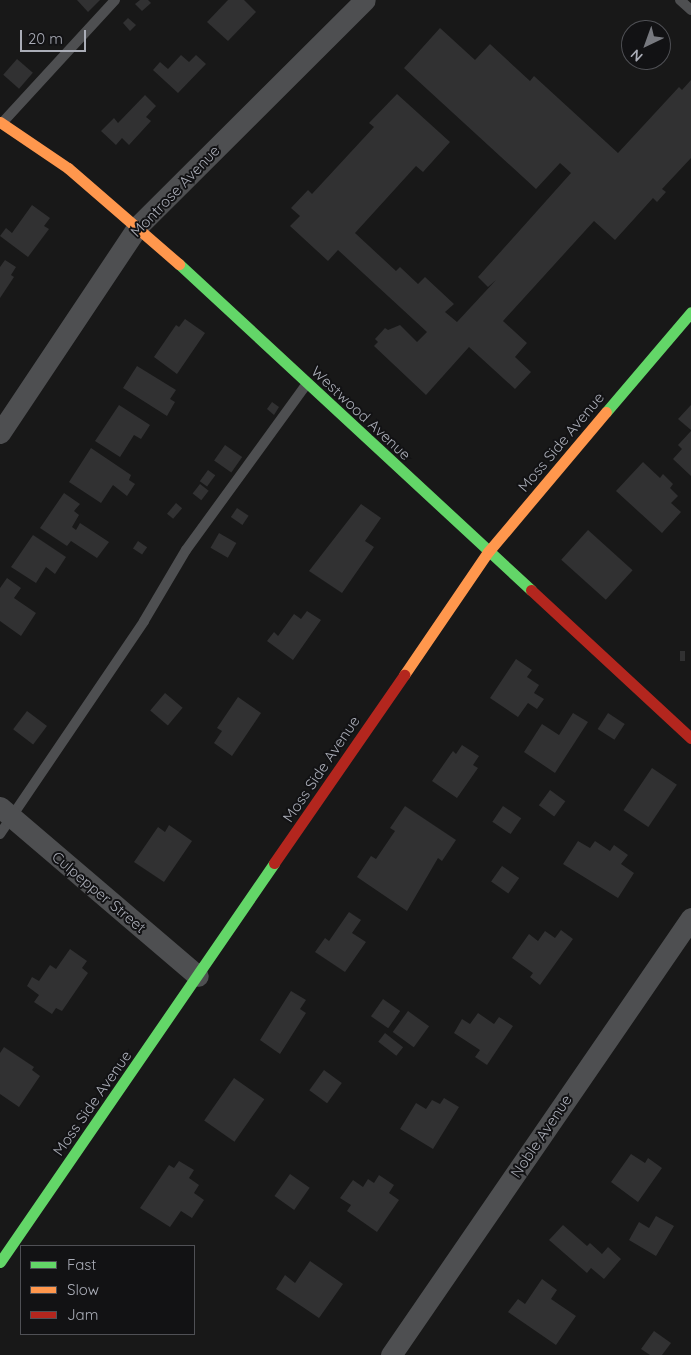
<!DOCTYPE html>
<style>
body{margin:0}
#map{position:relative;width:691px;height:1355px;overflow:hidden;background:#181818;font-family:Quicksand,sans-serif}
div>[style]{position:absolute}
.building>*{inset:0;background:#313132;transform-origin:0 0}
.lane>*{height:10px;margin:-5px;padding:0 5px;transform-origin:5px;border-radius:5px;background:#4e4f51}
.street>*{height:21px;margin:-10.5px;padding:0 10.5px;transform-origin:10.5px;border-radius:10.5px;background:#4e4f51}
.fast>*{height:11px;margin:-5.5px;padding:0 5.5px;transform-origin:5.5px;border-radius:5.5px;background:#63d668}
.slow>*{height:11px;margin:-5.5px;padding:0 5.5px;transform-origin:5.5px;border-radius:5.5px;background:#ff974d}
.jam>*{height:11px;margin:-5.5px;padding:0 5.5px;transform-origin:5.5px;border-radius:5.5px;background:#b3261e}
span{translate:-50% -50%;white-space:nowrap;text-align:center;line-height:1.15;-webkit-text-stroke:4px #121214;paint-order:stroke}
.street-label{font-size:15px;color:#aaadb7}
.legend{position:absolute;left:20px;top:1245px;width:175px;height:90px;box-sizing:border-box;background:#121214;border:1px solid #4f5055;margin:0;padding:6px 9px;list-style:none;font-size:15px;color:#aaadb7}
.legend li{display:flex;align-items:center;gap:10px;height:25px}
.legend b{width:25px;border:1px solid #4f5055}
.north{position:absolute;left:621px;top:20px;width:50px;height:50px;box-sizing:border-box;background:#121214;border:1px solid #4f5055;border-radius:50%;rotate:222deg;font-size:14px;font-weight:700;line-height:20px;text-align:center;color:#aaadb7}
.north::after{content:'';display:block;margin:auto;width:18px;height:22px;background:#77797f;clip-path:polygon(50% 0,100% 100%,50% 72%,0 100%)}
.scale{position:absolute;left:20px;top:30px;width:66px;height:22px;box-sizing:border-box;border:2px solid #aaadb7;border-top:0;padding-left:6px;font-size:15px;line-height:18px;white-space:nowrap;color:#aaadb7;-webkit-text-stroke:4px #121214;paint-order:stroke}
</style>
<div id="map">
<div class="building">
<div style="clip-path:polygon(77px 0,100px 0,88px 12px)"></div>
<div style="clip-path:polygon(140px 0,148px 0,151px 3px,142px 11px,135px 4px)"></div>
<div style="clip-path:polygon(228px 0,244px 0,256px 12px,228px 41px,207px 22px)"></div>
<div style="clip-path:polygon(128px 18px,136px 25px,130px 31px,123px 23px)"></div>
<div style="clip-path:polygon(440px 28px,475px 60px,490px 44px,530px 81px,534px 76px,618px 153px,679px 87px,682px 90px,691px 80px,691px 158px,662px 189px,666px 192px,657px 202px,653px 198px,615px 240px,594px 221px,503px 321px,527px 343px,515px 357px,531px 372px,515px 389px,469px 347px,426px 395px,374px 346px,378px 342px,375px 339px,385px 328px,388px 330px,400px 325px,417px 342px,427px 332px,338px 250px,328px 261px,290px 226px,300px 216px,291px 208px,308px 190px,312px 194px,374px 127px,369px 123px,397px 94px,450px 142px,423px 172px,416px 166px,355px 233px,396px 271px,400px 267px,418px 284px,425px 277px,454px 304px,445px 312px,457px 322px,496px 280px,488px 287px,478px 277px,571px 173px,560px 163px,536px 189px,404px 68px)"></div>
<div style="clip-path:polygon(181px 55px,189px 62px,196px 55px,206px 64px,178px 93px,153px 70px,160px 62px,168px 69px)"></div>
<div style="left:17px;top:59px;width:21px;height:21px;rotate:41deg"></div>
<div style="clip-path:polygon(145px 95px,156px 106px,146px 117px,151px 121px,129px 145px,122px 138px,116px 145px,101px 131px,114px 118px,118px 123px)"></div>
<div style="clip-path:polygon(32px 205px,50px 218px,44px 226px,49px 229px,28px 257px,0 236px,6px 228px,12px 233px)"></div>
<div style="clip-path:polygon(5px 260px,16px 267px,11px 275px,14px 277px,0 298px,0 267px)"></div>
<div style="clip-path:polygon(185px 319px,205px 333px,177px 374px,154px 357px,176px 325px,179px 327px)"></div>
<div style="clip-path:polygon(137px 366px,176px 390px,170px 399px,175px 402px,167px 416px,123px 388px)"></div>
<div style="clip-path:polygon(272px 402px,279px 407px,274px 415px,267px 409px)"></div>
<div style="clip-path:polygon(119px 405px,150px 425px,141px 439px,134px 435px,120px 457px,95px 441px)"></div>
<div style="clip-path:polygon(691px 405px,691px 430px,678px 419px)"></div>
<div style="clip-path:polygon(691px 431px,691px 476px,673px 459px,682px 449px,678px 445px)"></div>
<div style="left:225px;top:445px;width:21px;height:19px;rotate:35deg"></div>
<div style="clip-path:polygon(91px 448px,131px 475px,129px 480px,135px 484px,127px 496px,113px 485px,101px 503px,69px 482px)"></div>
<div style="clip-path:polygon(643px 462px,660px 478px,663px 474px,673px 484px,670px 488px,678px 496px,671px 503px,681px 512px,662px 533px,616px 491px)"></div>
<div style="left:208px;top:470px;width:9px;height:14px;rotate:36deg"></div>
<div style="left:200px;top:484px;width:11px;height:12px;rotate:38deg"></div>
<div style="clip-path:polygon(64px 493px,80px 504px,74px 511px,79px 515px,72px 527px,76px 530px,80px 523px,109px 542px,97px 558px,71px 541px,67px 546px,40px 528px)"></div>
<div style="left:176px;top:503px;width:8px;height:14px;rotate:40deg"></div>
<div style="clip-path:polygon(361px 504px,381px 518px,365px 541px,374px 547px,342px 593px,309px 571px)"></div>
<div style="left:237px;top:508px;width:14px;height:11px;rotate:34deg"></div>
<div style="left:588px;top:530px;width:60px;height:40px;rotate:42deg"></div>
<div style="left:219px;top:533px;width:20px;height:17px;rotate:30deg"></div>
<div style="clip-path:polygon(33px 535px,66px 557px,55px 574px,46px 567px,36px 583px,11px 567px)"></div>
<div style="left:138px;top:541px;width:11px;height:9px;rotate:34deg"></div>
<div style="clip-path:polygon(7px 578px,21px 588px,14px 598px,36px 613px,21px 636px,0 621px,0 588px)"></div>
<div style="clip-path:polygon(307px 611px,321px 620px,293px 660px,267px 641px,274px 632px,278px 636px,294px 614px,301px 619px)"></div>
<div style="left:680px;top:651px;width:5px;height:10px"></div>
<div style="clip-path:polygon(516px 659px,532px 670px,527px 677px,539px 685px,534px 693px,544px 699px,537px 709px,528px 703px,518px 717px,490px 698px)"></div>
<div style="left:165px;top:693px;width:23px;height:23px;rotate:40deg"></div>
<div style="clip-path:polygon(238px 697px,261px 713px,232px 756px,214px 743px,222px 731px,217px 728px)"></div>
<div style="left:27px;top:711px;width:25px;height:23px;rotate:37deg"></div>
<div style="clip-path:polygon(573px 713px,588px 722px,555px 773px,524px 752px,542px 724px,559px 735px)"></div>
<div style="left:608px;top:713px;width:20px;height:19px;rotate:33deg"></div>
<div style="clip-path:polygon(462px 745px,479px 756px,473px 765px,478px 768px,457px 798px,432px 781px,453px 751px,456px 754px)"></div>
<div style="left:652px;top:768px;width:30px;height:51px;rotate:34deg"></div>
<div style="left:550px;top:790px;width:19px;height:19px;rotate:36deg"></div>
<div style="clip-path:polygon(405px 806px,456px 840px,442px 861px,438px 858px,407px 911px,357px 877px,371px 856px,376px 859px,395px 831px,390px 828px)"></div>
<div style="left:503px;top:806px;width:22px;height:19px;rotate:34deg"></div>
<div style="clip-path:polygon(169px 825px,192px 841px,164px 882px,134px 862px,158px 827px,165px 832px)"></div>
<div style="clip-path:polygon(578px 841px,590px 848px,595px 841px,610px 851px,614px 845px,628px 855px,621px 864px,634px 873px,618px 898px,563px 864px)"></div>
<div style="left:502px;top:866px;width:21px;height:19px;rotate:35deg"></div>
<div style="clip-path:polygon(349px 912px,361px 920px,352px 933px,366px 942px,345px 972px,315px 952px,325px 938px,329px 941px)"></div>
<div style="clip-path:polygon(561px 930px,573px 939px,540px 985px,530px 977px,533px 973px,512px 958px,529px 934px,538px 941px,545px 931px,555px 938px)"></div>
<div style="clip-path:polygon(70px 949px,87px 961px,82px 968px,88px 973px,62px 1011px,56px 1008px,52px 1014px,34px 1002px,39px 995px,27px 986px,32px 977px,39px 981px,50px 965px,56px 969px)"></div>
<div style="clip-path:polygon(291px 991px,306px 1000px,300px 1009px,306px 1013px,280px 1054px,260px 1040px)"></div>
<div style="left:383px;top:999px;width:21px;height:21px;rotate:35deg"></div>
<div style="left:408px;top:1011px;width:26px;height:26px;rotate:36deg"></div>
<div style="clip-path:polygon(478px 1013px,494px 1024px,499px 1017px,513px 1026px,487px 1065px,475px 1057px,480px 1050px,454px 1033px,462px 1019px,470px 1024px)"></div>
<div style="left:385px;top:1033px;width:23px;height:11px;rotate:38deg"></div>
<div style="clip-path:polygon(4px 1047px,34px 1067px,32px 1070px,40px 1076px,19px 1107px,0 1094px,0 1053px)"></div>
<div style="left:324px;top:1070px;width:22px;height:25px;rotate:36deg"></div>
<div style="left:234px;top:1078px;width:37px;height:52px;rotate:35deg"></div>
<div style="clip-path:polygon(444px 1098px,459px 1107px,433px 1149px,400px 1129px,416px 1103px,426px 1109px,432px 1100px,440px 1104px)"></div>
<div style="clip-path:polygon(631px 1154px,645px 1163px,648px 1158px,662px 1168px,638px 1202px,611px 1182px)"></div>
<div style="clip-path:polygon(179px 1161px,194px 1170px,189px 1178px,199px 1185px,194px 1193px,204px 1200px,192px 1218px,181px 1211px,170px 1227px,140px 1208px,169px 1165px,174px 1168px)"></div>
<div style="left:290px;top:1174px;width:24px;height:27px;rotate:35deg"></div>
<div style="clip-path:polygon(379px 1175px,394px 1185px,389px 1193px,399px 1200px,377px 1232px,347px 1211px,351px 1205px,340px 1198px,353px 1180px,363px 1187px,368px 1179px,374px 1183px)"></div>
<div style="clip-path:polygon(656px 1216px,674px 1226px,656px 1256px,629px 1240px,639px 1222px,649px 1228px)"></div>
<div style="clip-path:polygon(563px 1225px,587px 1246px,590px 1243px,602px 1254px,608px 1247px,621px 1259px,604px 1279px,591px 1268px,587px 1273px,549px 1240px)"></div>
<div style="clip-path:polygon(310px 1261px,343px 1284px,319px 1318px,276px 1289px,285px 1275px,295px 1283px)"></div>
<div style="clip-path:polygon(542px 1279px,557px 1290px,551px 1299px,576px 1316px,556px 1345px,508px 1312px,518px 1299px,525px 1304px)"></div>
<div style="clip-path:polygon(654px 1331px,671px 1343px,662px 1355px,650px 1355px,641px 1349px)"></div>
</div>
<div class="lane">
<div style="left:680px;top:0;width:15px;rotate:42deg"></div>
<div style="left:2px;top:123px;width:167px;rotate:-47.4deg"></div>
<div style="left:0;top:834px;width:257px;rotate:-55.9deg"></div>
<div style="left:144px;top:621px;width:82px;rotate:-59.4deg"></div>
<div style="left:186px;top:550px;width:204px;rotate:-54deg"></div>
</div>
<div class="street">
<div style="left:0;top:433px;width:249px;rotate:-56.3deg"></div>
<div style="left:138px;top:226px;width:320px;rotate:-44.9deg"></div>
<div style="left:0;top:807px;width:260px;rotate:40.5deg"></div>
<div style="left:391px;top:1355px;width:530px;rotate:-55.53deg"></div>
</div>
<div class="fast">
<div style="left:179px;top:264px;width:480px;rotate:42.8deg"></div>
<div style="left:606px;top:412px;width:131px;rotate:-49.6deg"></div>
<div style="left:0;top:1262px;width:484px;rotate:-55.5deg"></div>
</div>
<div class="slow">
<div style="left:0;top:122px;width:82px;rotate:34.1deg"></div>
<div style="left:68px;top:168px;width:147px;rotate:40.9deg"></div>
<div style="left:404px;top:675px;width:149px;rotate:-55.7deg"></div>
<div style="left:488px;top:552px;width:183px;rotate:-49.9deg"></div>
</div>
<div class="jam">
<div style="left:531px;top:590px;width:218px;rotate:42.8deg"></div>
<div style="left:274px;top:863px;width:229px;rotate:-55.3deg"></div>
</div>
<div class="street-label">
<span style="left:175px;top:191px;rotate:-46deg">Montrose Avenue</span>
<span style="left:361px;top:413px;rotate:43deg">Westwood Avenue</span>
<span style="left:561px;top:442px;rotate:-50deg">Moss Side Avenue</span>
<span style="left:321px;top:769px;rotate:-56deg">Moss Side Avenue</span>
<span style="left:99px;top:892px;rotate:40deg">Culpepper Street</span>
<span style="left:92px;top:1103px;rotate:-55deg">Moss Side Avenue</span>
<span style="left:541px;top:1136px;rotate:-56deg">Noble Avenue</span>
</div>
<ul class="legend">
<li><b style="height:6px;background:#63d668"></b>Fast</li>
<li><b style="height:6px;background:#ff974d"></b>Slow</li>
<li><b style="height:6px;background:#b3261e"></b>Jam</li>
</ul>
<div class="north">N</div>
<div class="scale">20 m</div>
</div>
